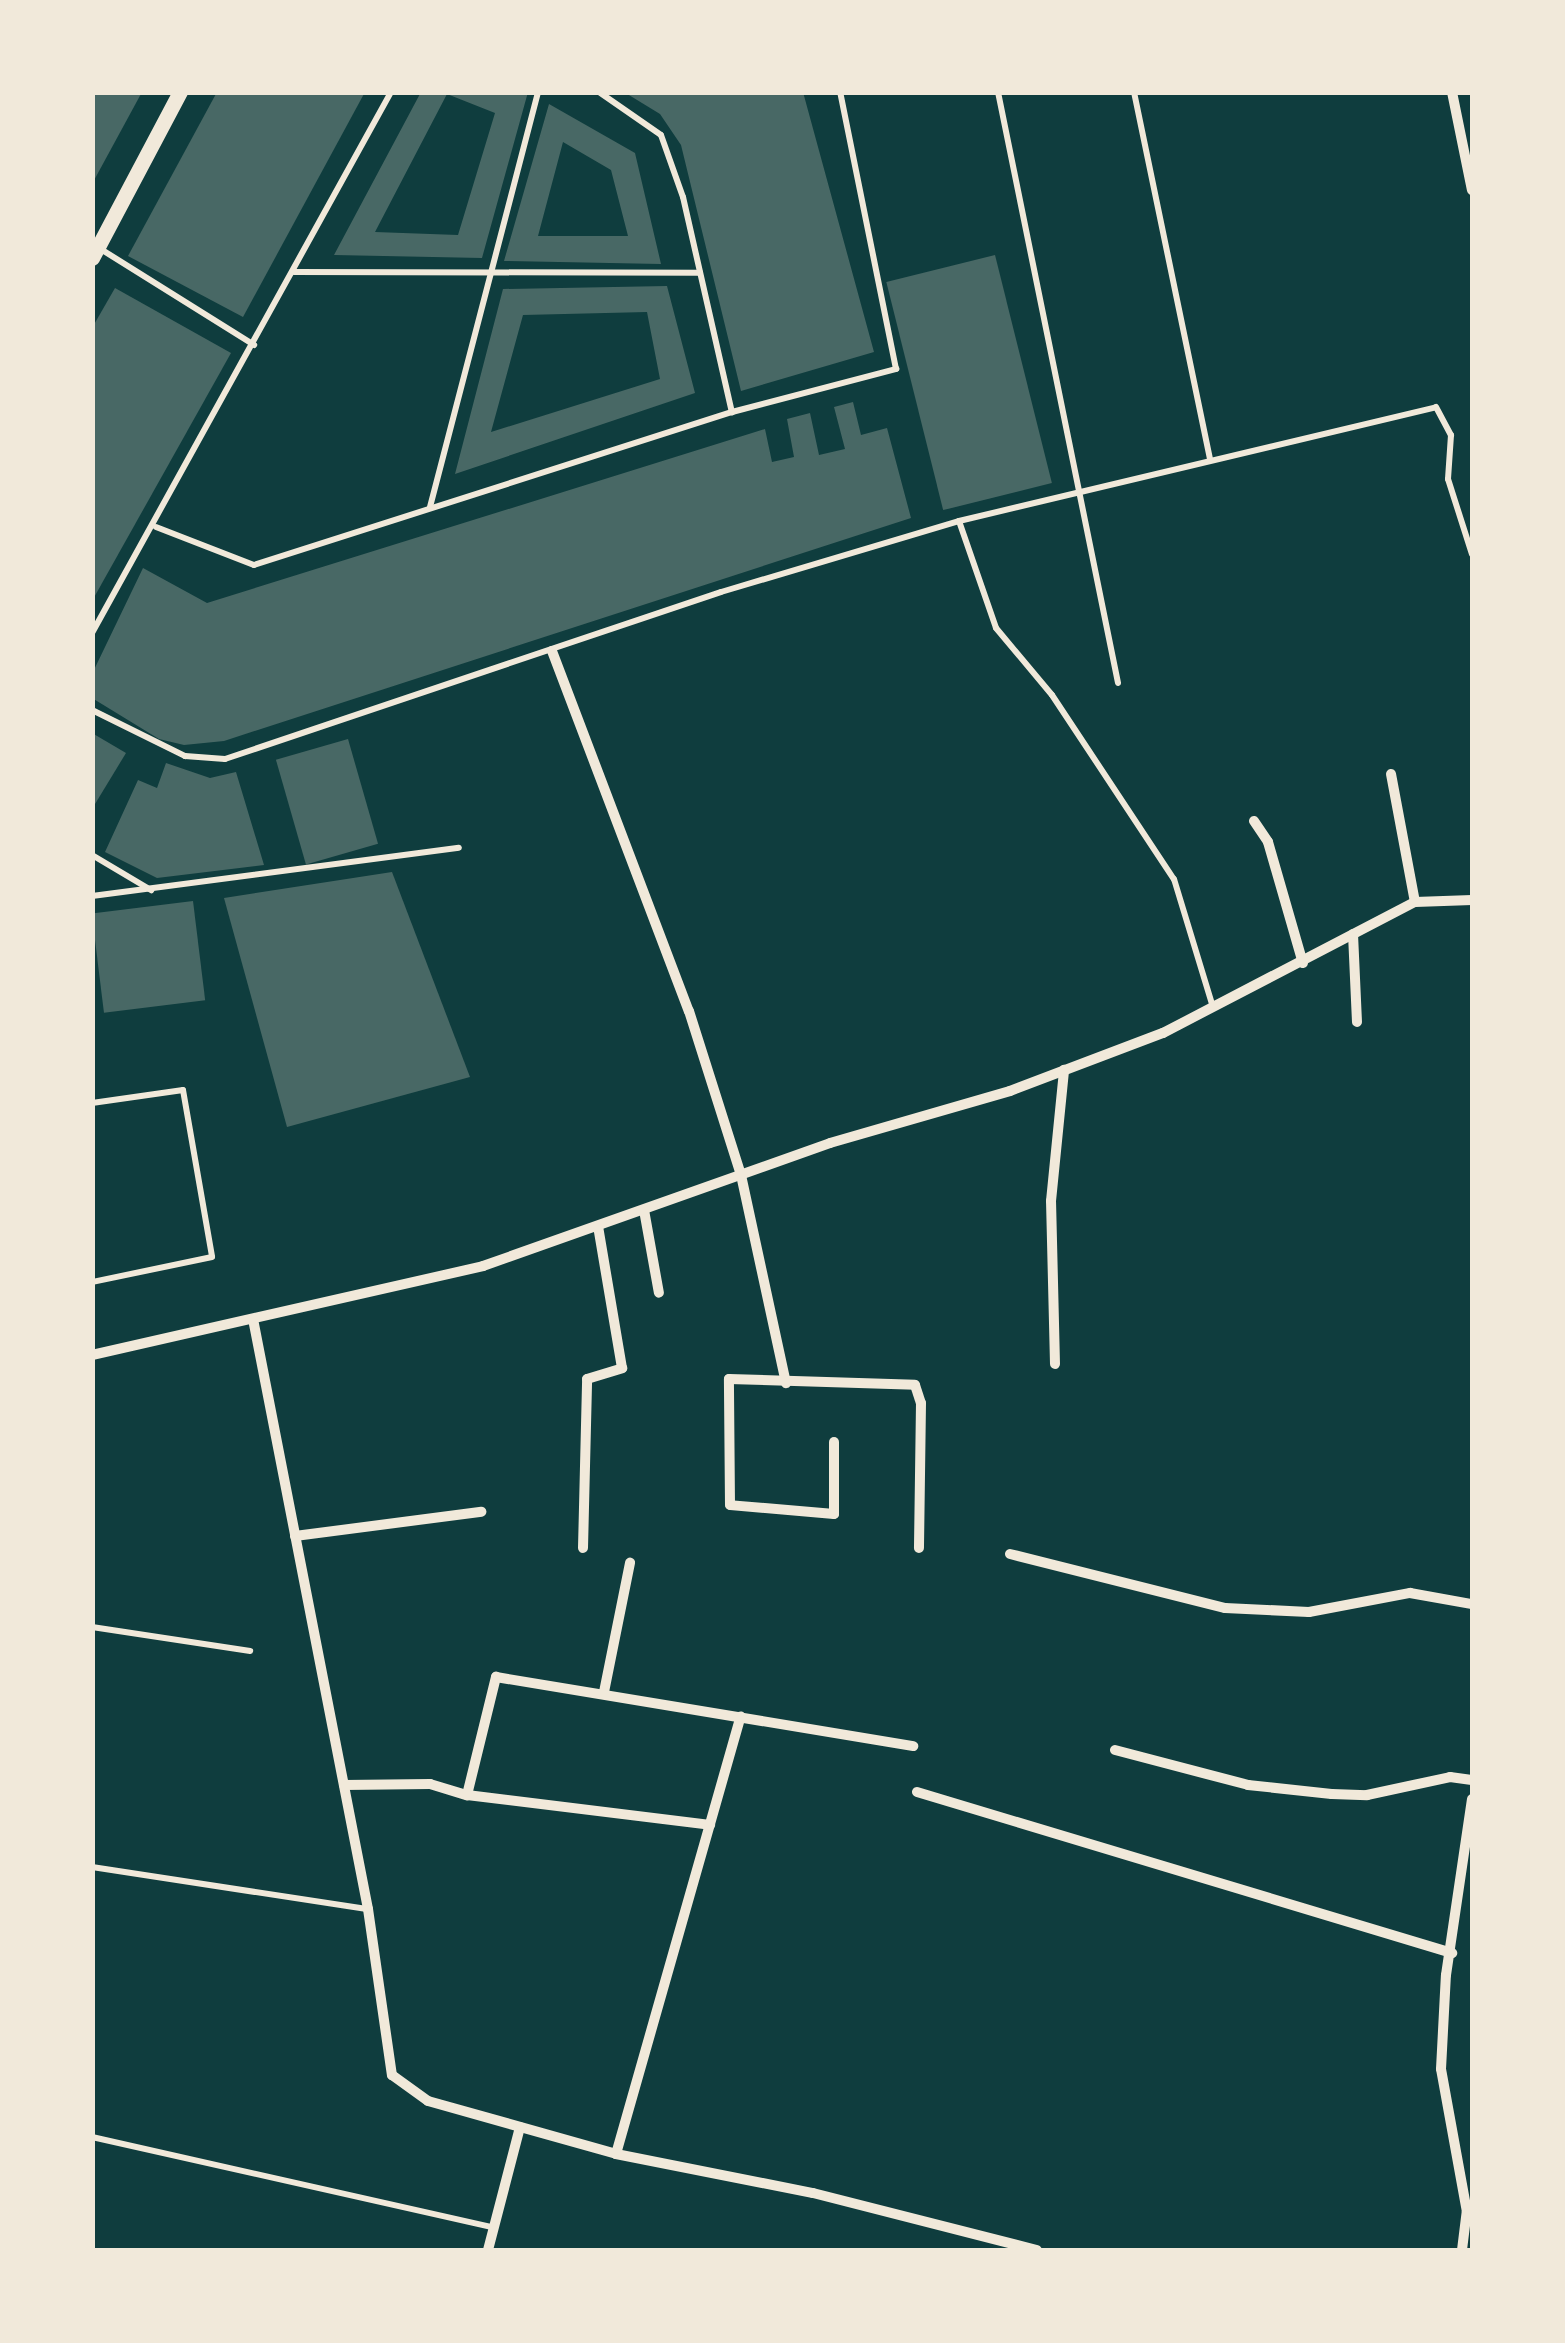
<!DOCTYPE html>
<style>
body{margin:0}
#map{position:relative;width:1565px;height:2343px;overflow:hidden;background:#0f3d3e;font-family:"IBM Plex Sans",sans-serif}
div>[style]{position:absolute}
.building>*{inset:0;background:#486865;transform-origin:0 0}
.service>*{height:6px;margin:-3px;padding:0 3px;transform-origin:3px;border-radius:3px;background:#f1e9da}
.minor>*{height:10px;margin:-5px;padding:0 5px;transform-origin:5px;border-radius:5px;background:#f1e9da}
.tertiary>*{height:15px;margin:-7.5px;padding:0 7.5px;transform-origin:7.5px;border-radius:7.5px;background:#f1e9da}
span{translate:-50% -50%;white-space:nowrap;text-align:center;line-height:1.15;-webkit-text-stroke:10px #f1e9da;paint-order:stroke}
.frame{position:absolute;inset:0;border:95px solid #f1e9da;pointer-events:none}
</style>
<div id="map">
<div class="building">
<div style="clip-path:polygon(95px 92px,142px 92px,92px 184px,92px 96px)"></div>
<div style="clip-path:polygon(217px 92px,365px 92px,243px 317px,128px 256px)"></div>
<div style="clip-path:polygon(evenodd,421px 92px,528px 92px,482px 258px,334px 255px,421px 92px,447px 94px,495px 113px,458px 235px,375px 232px,447px 94px)"></div>
<div style="clip-path:polygon(624px 92px,803px 92px,874px 352px,741px 391px,681px 145px,660px 114px)"></div>
<div style="clip-path:polygon(evenodd,549px 104px,635px 153px,661px 264px,504px 261px,549px 104px,563px 142px,611px 170px,628px 236px,538px 236px,563px 142px)"></div>
<div style="left:995px;top:255px;width:235px;height:112px;rotate:76deg"></div>
<div style="clip-path:polygon(evenodd,667px 286px,695px 393px,455px 474px,503px 289px,667px 286px,647px 312px,660px 379px,491px 432px,523px 315px,647px 312px)"></div>
<div style="clip-path:polygon(115px 288px,231px 353px,92px 601px,92px 328px)"></div>
<div style="clip-path:polygon(853px 402px,861px 435px,887px 428px,911px 518px,224px 741px,184px 745px,159px 739px,92px 698px,92px 674px,143px 568px,207px 603px,765px 429px,772px 462px,794px 457px,787px 419px,810px 413px,819px 455px,845px 449px,834px 407px)"></div>
<div style="clip-path:polygon(92px 733px,126px 753px,92px 809px)"></div>
<div style="left:348px;top:739px;width:109px;height:75px;rotate:74deg"></div>
<div style="clip-path:polygon(166px 763px,210px 778px,236px 772px,264px 865px,157px 878px,105px 852px,138px 780px,157px 788px)"></div>
<div style="clip-path:polygon(392px 872px,470px 1077px,287px 1127px,224px 898px)"></div>
<div style="left:193px;top:901px;width:100px;height:102px;rotate:83deg"></div>
</div>
<div class="service">
<div style="left:599px;top:92px;width:75px;rotate:34.7deg"></div>
<div style="left:661px;top:135px;width:66px;rotate:70.5deg"></div>
<div style="left:683px;top:197px;width:221px;rotate:77.2deg"></div>
<div style="left:998px;top:92px;width:603px;rotate:78.52deg"></div>
<div style="left:1134px;top:92px;width:376px;rotate:78.3deg"></div>
<div style="left:99px;top:248px;width:183px;rotate:32deg"></div>
<div style="left:294px;top:272px;width:406px;rotate:0.1deg"></div>
<div style="left:430px;top:507px;width:429px;rotate:-75.4deg"></div>
<div style="left:959px;top:521px;width:113px;rotate:70.9deg"></div>
<div style="left:996px;top:628px;width:87px;rotate:50.1deg"></div>
<div style="left:1052px;top:695px;width:221px;rotate:56.5deg"></div>
<div style="left:1174px;top:879px;width:134px;rotate:73.1deg"></div>
<div style="left:156px;top:527px;width:105px;rotate:21.2deg"></div>
<div style="left:254px;top:565px;width:502px;rotate:-17.75deg"></div>
<div style="left:732px;top:412px;width:170px;rotate:-14.7deg"></div>
<div style="left:896px;top:369px;width:283px;rotate:-101.4deg"></div>
<div style="left:92px;top:633px;width:618px;rotate:-61.07deg"></div>
<div style="left:92px;top:710px;width:104px;rotate:26.3deg"></div>
<div style="left:185px;top:756px;width:40px;rotate:4.3deg"></div>
<div style="left:225px;top:759px;width:523px;rotate:-18.61deg"></div>
<div style="left:721px;top:592px;width:248px;rotate:-16.6deg"></div>
<div style="left:959px;top:521px;width:490px;rotate:-13.4deg"></div>
<div style="left:1436px;top:407px;width:32px;rotate:62deg"></div>
<div style="left:1451px;top:435px;width:44px;rotate:93.9deg"></div>
<div style="left:1448px;top:479px;width:79px;rotate:72.3deg"></div>
<div style="left:92px;top:855px;width:69px;rotate:30.7deg"></div>
<div style="left:92px;top:896px;width:370px;rotate:-7.5deg"></div>
<div style="left:92px;top:1103px;width:92px;rotate:-8.1deg"></div>
<div style="left:183px;top:1090px;width:169px;rotate:80.1deg"></div>
<div style="left:212px;top:1257px;width:123px;rotate:168.2deg"></div>
<div style="left:92px;top:1627px;width:160px;rotate:8.6deg"></div>
<div style="left:92px;top:1867px;width:278px;rotate:8.7deg"></div>
<div style="left:92px;top:2137px;width:410px;rotate:12.7deg"></div>
</div>
<div class="minor">
<div style="left:1452px;top:92px;width:100px;rotate:78.5deg"></div>
<div style="left:552px;top:651px;width:385px;rotate:69.2deg"></div>
<div style="left:689px;top:1011px;width:172px;rotate:72.4deg"></div>
<div style="left:741px;top:1175px;width:213px;rotate:77.8deg"></div>
<div style="left:1391px;top:774px;width:130px;rotate:79.4deg"></div>
<div style="left:1254px;top:821px;width:25px;rotate:56deg"></div>
<div style="left:1268px;top:842px;width:126px;rotate:73.9deg"></div>
<div style="left:1353px;top:934px;width:88px;rotate:87.4deg"></div>
<div style="left:644px;top:1210px;width:84px;rotate:79.8deg"></div>
<div style="left:253px;top:1319px;width:601px;rotate:78.97deg"></div>
<div style="left:368px;top:1909px;width:168px;rotate:81.8deg"></div>
<div style="left:392px;top:2075px;width:44px;rotate:35.8deg"></div>
<div style="left:428px;top:2101px;width:195px;rotate:15.7deg"></div>
<div style="left:616px;top:2154px;width:201px;rotate:11.2deg"></div>
<div style="left:813px;top:2193px;width:231px;rotate:14.3deg"></div>
<div style="left:92px;top:1355px;width:401px;rotate:-12.8deg"></div>
<div style="left:483px;top:1266px;width:368px;rotate:-19.5deg"></div>
<div style="left:830px;top:1143px;width:187px;rotate:-16.1deg"></div>
<div style="left:1010px;top:1091px;width:164px;rotate:-20.8deg"></div>
<div style="left:1163px;top:1033px;width:284px;rotate:-27.5deg"></div>
<div style="left:1415px;top:902px;width:57px;rotate:-2deg"></div>
<div style="left:1055px;top:1364px;width:163px;rotate:-91.4deg"></div>
<div style="left:1051px;top:1201px;width:132px;rotate:-84.3deg"></div>
<div style="left:834px;top:1442px;width:72px;rotate:90deg"></div>
<div style="left:834px;top:1514px;width:104px;rotate:-175.1deg"></div>
<div style="left:730px;top:1505px;width:126px;rotate:-90.5deg"></div>
<div style="left:729px;top:1379px;width:186px;rotate:1.8deg"></div>
<div style="left:915px;top:1385px;width:19px;rotate:72deg"></div>
<div style="left:921px;top:1403px;width:145px;rotate:90.8deg"></div>
<div style="left:295px;top:1536px;width:188px;rotate:-7.4deg"></div>
<div style="left:583px;top:1548px;width:169px;rotate:-88.6deg"></div>
<div style="left:587px;top:1379px;width:37px;rotate:-17deg"></div>
<div style="left:622px;top:1368px;width:144px;rotate:-99.6deg"></div>
<div style="left:1010px;top:1554px;width:222px;rotate:14.1deg"></div>
<div style="left:1225px;top:1608px;width:84px;rotate:2.7deg"></div>
<div style="left:1309px;top:1612px;width:103px;rotate:-10.7deg"></div>
<div style="left:1410px;top:1593px;width:63px;rotate:10.1deg"></div>
<div style="left:604px;top:1692px;width:132px;rotate:-78.6deg"></div>
<div style="left:1115px;top:1750px;width:138px;rotate:14.7deg"></div>
<div style="left:1248px;top:1785px;width:84px;rotate:6.1deg"></div>
<div style="left:1332px;top:1794px;width:35px;rotate:2deg"></div>
<div style="left:1367px;top:1795px;width:85px;rotate:-12.2deg"></div>
<div style="left:1450px;top:1777px;width:22px;rotate:8deg"></div>
<div style="left:344px;top:1785px;width:86px;rotate:-0.7deg"></div>
<div style="left:430px;top:1784px;width:39px;rotate:17deg"></div>
<div style="left:467px;top:1795px;width:245px;rotate:7deg"></div>
<div style="left:917px;top:1792px;width:559px;rotate:16.75deg"></div>
<div style="left:467px;top:1795px;width:122px;rotate:-76.2deg"></div>
<div style="left:496px;top:1677px;width:423px;rotate:9.4deg"></div>
<div style="left:616px;top:2154px;width:455px;rotate:-74.1deg"></div>
<div style="left:488px;top:2250px;width:127px;rotate:-75.4deg"></div>
<div style="left:1462px;top:2250px;width:38px;rotate:-83deg"></div>
<div style="left:1467px;top:2212px;width:145px;rotate:-100.3deg"></div>
<div style="left:1441px;top:2069px;width:94px;rotate:-87deg"></div>
<div style="left:1446px;top:1975px;width:178px;rotate:-81.6deg"></div>
</div>
<div class="tertiary">
<div style="left:92px;top:258px;width:188px;rotate:-62.1deg"></div>
</div>
<div class="frame"></div>
</div>
